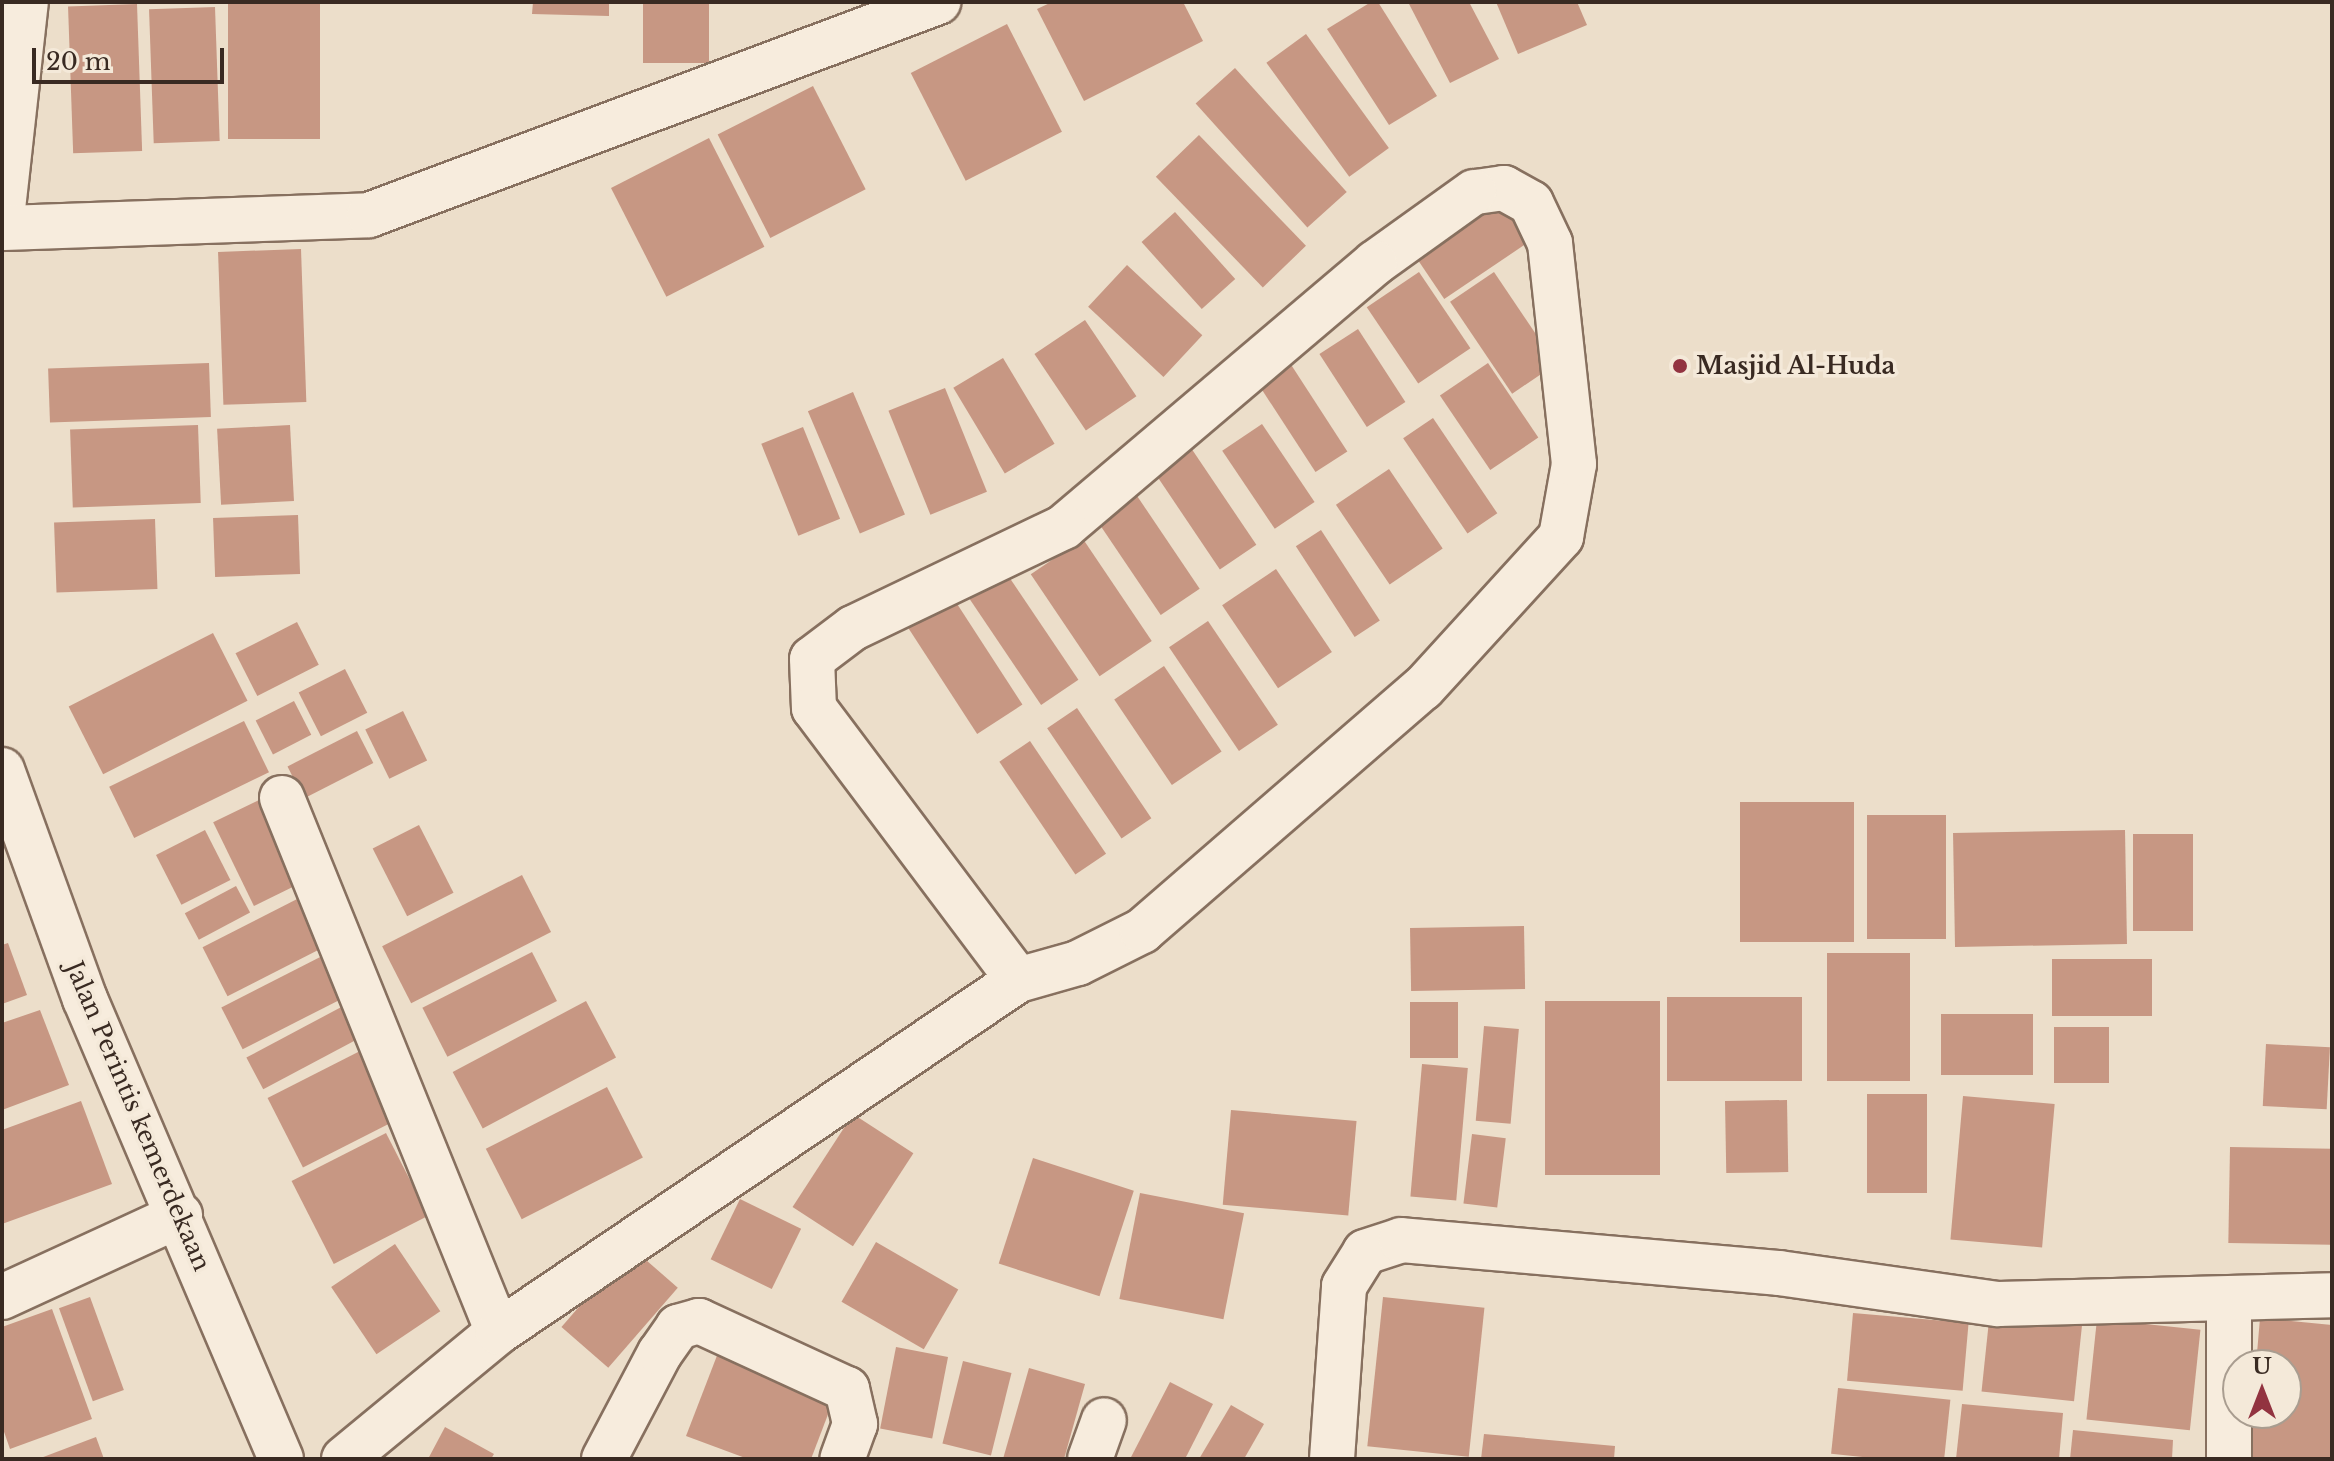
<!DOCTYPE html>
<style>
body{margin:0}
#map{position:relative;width:2334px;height:1461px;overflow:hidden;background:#ecdeca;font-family:"Libre Baskerville",serif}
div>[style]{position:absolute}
.building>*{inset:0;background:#c79783;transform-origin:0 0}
.roads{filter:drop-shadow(2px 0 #87705f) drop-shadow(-2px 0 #87705f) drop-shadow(0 2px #87705f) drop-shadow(0 -2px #87705f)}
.minor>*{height:44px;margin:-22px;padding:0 22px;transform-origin:22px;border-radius:22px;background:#f7ecdd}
.dots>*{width:22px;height:22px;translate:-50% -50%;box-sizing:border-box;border:4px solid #f4e9d9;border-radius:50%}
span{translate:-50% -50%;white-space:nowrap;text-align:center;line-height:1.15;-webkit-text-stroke:7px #f4e9d9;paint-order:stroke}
.poi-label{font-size:24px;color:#392a22;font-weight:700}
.left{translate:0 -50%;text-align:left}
.street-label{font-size:24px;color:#392a22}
.frame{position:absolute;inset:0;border:4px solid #392a22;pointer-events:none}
.north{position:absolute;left:2222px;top:1349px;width:80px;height:80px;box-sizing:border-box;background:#f4e9d9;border:2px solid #a99d90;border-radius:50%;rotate:0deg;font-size:22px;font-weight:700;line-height:32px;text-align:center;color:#392a22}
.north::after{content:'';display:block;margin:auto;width:28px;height:36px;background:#923340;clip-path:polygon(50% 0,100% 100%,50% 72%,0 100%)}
.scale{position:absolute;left:32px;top:48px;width:192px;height:36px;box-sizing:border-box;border:4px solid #392a22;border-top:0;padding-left:10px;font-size:24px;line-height:28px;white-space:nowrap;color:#392a22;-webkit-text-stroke:6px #f4e9d9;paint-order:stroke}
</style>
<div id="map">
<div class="building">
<div style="left:228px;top:2px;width:92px;height:137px"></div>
<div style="clip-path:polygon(533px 2px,609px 2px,609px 16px,532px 14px)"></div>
<div style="left:643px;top:2px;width:66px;height:61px"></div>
<div style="clip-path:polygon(1052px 2px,1183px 2px,1203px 41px,1084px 101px,1037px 9px)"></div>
<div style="clip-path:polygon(1371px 2px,1378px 2px,1437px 96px,1389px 125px,1327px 29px)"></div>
<div style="clip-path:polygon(1408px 2px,1469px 2px,1499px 59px,1450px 83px)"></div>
<div style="clip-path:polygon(1496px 2px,1577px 2px,1587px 25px,1518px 54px)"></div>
<div style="left:137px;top:4px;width:147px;height:69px;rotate:88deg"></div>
<div style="left:215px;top:7px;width:134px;height:66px;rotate:88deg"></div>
<div style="left:1007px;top:24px;width:121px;height:108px;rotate:63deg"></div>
<div style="left:1306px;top:34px;width:141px;height:49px;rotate:54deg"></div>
<div style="left:1235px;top:68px;width:167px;height:53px;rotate:48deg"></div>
<div style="left:813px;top:86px;width:116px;height:107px;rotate:63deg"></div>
<div style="left:1199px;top:135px;width:154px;height:60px;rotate:46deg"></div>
<div style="left:709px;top:138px;width:122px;height:110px;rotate:63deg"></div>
<div style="left:1503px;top:193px;width:55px;height:108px;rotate:56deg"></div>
<div style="left:1175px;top:212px;width:90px;height:45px;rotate:48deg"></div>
<div style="left:301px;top:249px;width:153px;height:83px;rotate:88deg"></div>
<div style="left:1127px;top:265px;width:103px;height:57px;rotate:43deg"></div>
<div style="left:1419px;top:272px;width:92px;height:63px;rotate:56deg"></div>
<div style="left:1494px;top:272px;width:111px;height:53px;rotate:56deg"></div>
<div style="left:1085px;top:320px;width:92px;height:61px;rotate:56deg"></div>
<div style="left:1358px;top:329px;width:87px;height:46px;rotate:57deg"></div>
<div style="left:1003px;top:358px;width:100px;height:58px;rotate:59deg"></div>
<div style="left:1288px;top:360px;width:109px;height:38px;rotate:57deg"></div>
<div style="left:209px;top:363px;width:54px;height:161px;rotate:88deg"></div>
<div style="left:1488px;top:363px;width:90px;height:58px;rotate:56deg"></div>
<div style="left:945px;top:388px;width:112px;height:61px;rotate:68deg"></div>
<div style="left:853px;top:392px;width:133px;height:49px;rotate:67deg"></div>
<div style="left:1433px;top:418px;width:115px;height:36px;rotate:56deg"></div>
<div style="left:1262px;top:424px;width:94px;height:48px;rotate:56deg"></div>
<div style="left:198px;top:425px;width:78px;height:128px;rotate:88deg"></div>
<div style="left:290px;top:425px;width:76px;height:73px;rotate:87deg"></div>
<div style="left:803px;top:427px;width:99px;height:45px;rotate:68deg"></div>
<div style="left:1187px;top:442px;width:124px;height:44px;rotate:56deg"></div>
<div style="left:1389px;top:469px;width:96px;height:64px;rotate:56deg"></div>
<div style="left:1127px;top:481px;width:130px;height:47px;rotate:56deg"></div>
<div style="left:298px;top:515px;width:59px;height:85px;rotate:88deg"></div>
<div style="left:155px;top:519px;width:70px;height:101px;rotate:88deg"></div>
<div style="left:1321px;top:530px;width:108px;height:30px;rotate:57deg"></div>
<div style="left:1083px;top:539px;width:123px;height:63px;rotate:56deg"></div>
<div style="left:999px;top:562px;width:142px;height:45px;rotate:56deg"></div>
<div style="left:1276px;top:569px;width:100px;height:65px;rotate:56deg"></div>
<div style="left:950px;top:593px;width:133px;height:54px;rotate:57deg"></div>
<div style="left:1208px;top:621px;width:125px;height:47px;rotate:56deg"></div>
<div style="left:297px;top:622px;width:48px;height:69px;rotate:63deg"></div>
<div style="left:213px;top:633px;width:76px;height:162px;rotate:63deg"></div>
<div style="left:1164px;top:666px;width:103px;height:60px;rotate:56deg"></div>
<div style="left:345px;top:669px;width:49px;height:52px;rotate:63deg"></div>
<div style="left:294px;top:701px;width:38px;height:43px;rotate:63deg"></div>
<div style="left:1077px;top:708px;width:133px;height:36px;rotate:56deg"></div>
<div style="left:403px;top:711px;width:55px;height:42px;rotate:64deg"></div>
<div style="left:244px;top:721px;width:57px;height:150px;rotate:64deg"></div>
<div style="left:357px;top:731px;width:36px;height:78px;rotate:63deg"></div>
<div style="left:1030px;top:741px;width:136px;height:37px;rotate:56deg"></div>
<div style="left:259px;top:800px;width:93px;height:51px;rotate:64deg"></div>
<div style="left:1854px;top:802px;width:140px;height:114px;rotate:90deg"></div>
<div style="left:1946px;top:815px;width:124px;height:79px;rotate:90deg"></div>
<div style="left:419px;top:825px;width:76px;height:52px;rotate:63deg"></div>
<div style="left:205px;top:830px;width:56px;height:55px;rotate:63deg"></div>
<div style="left:2125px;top:830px;width:114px;height:172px;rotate:89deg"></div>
<div style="left:2133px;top:834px;width:60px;height:97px"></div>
<div style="left:522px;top:875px;width:64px;height:157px;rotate:63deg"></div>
<div style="left:236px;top:886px;width:30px;height:58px;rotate:62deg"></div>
<div style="left:305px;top:895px;width:55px;height:115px;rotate:63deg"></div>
<div style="left:1524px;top:926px;width:63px;height:114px;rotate:89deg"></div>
<div style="clip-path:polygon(8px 943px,27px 995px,2px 1004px,2px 945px)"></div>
<div style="left:330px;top:952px;width:47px;height:122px;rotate:63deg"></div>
<div style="left:532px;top:952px;width:55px;height:123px;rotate:63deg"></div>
<div style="left:1910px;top:953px;width:128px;height:83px;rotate:90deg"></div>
<div style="left:2052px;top:959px;width:100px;height:57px"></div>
<div style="left:1667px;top:997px;width:135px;height:84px"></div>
<div style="left:586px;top:1001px;width:64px;height:151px;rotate:62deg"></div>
<div style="left:1660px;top:1001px;width:174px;height:115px;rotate:90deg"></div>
<div style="left:1458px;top:1002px;width:56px;height:48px;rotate:90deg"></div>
<div style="left:347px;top:1004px;width:36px;height:114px;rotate:62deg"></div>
<div style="clip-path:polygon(40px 1010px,69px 1085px,2px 1110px,2px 1023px)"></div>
<div style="left:1941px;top:1014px;width:92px;height:61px"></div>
<div style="left:1484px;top:1026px;width:35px;height:95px;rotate:5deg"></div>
<div style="left:2054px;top:1027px;width:55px;height:56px"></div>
<div style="left:2266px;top:1044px;width:64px;height:62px;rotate:3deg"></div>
<div style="left:362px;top:1050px;width:78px;height:106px;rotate:63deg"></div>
<div style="left:1422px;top:1064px;width:46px;height:133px;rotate:5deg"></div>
<div style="left:607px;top:1087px;width:79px;height:136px;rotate:63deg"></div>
<div style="left:1927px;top:1094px;width:99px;height:60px;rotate:90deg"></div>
<div style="left:1963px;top:1096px;width:92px;height:144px;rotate:5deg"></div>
<div style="left:1787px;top:1100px;width:72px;height:62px;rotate:89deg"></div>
<div style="clip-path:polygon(81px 1101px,112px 1184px,2px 1224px,2px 1130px)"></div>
<div style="left:1231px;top:1110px;width:126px;height:95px;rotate:5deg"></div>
<div style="left:853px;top:1114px;width:72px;height:111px;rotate:33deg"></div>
<div style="left:386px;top:1133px;width:93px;height:106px;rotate:63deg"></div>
<div style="left:1472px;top:1134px;width:34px;height:70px;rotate:7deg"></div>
<div style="left:2230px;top:1147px;width:102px;height:96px;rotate:1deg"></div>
<div style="left:1033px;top:1158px;width:106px;height:111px;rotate:18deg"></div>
<div style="left:1140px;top:1193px;width:106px;height:108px;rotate:11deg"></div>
<div style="left:740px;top:1199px;width:68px;height:67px;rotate:26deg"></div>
<div style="left:876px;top:1242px;width:95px;height:69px;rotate:30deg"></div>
<div style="left:395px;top:1244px;width:81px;height:77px;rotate:56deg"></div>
<div style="left:631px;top:1247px;width:62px;height:106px;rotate:41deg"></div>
<div style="left:90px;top:1297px;width:99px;height:33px;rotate:70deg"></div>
<div style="left:1383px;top:1297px;width:102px;height:150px;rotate:6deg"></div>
<div style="clip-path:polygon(52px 1309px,92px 1419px,10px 1449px,2px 1426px,2px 1327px)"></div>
<div style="left:1990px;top:1311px;width:93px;height:81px;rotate:6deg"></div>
<div style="left:1853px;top:1313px;width:116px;height:68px;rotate:5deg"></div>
<div style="clip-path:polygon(2260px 1318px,2332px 1325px,2332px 1459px,2246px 1459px,2251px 1413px,2286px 1413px,2286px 1365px,2256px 1365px)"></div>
<div style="left:2097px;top:1319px;width:104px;height:101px;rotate:6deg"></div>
<div style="left:896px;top:1347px;width:53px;height:83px;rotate:11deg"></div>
<div style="clip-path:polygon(718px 1353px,835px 1396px,811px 1459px,748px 1459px,686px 1436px)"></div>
<div style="left:963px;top:1361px;width:50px;height:85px;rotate:14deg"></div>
<div style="clip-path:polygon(1029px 1368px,1085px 1384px,1064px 1459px,1003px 1459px)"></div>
<div style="clip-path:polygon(1170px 1382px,1213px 1404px,1185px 1459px,1130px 1459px)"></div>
<div style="left:1838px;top:1388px;width:113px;height:66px;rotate:6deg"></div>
<div style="clip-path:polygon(1962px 1404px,2063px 1413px,2059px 1459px,1956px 1459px)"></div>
<div style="clip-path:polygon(1231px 1405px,1264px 1424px,1244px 1459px,1199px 1459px)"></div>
<div style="clip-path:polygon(445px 1427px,494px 1454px,491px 1459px,428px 1459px)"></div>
<div style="clip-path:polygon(2073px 1430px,2173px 1440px,2172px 1459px,2070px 1459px)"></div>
<div style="clip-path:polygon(1484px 1434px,1615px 1446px,1614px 1459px,1481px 1459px)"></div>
<div style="clip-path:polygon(96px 1437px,104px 1459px,38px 1459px)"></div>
</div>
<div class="roads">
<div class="minor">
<div style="left:2px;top:218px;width:217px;rotate:-83.7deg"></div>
<div style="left:2px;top:228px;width:367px;rotate:-2deg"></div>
<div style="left:369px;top:215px;width:608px;rotate:-20.52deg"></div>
<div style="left:2px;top:770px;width:244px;rotate:70.1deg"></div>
<div style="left:85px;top:999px;width:500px;rotate:66.92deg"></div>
<div style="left:282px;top:798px;width:576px;rotate:67.98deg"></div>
<div style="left:2px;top:1297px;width:196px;rotate:-24.7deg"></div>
<div style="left:2229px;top:1299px;width:160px;rotate:90deg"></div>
<div style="left:344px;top:1459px;width:200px;rotate:-39.5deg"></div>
<div style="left:498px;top:1332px;width:628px;rotate:-34.09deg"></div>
<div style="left:1018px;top:980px;width:62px;rotate:-15.8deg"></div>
<div style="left:1078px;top:963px;width:72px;rotate:-26.6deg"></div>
<div style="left:1142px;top:931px;width:371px;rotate:-40.9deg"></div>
<div style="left:1423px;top:688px;width:205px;rotate:-47.6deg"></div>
<div style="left:1561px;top:537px;width:74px;rotate:-79.9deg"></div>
<div style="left:1574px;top:464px;width:222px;rotate:-96.2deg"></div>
<div style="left:1550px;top:243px;width:44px;rotate:-115.4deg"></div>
<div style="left:1531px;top:203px;width:31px;rotate:-151deg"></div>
<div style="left:1504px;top:188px;width:30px;rotate:172deg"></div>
<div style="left:1474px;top:192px;width:122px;rotate:144.4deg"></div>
<div style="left:1375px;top:263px;width:408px;rotate:139.7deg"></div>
<div style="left:1064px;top:527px;width:234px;rotate:154.4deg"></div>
<div style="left:853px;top:628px;width:51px;rotate:142.9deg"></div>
<div style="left:812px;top:659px;width:49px;rotate:87.7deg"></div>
<div style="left:814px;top:708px;width:340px;rotate:53.1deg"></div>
<div style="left:604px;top:1459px;width:120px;rotate:-62.2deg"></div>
<div style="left:660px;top:1353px;width:32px;rotate:-55deg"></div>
<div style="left:678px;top:1327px;width:22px;rotate:-16deg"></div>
<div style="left:699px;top:1321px;width:163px;rotate:24.7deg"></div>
<div style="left:847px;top:1389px;width:36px;rotate:77deg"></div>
<div style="left:855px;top:1424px;width:37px;rotate:110deg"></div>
<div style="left:1090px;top:1459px;width:41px;rotate:-70.3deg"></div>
<div style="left:1332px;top:1459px;width:173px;rotate:-86deg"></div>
<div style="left:1344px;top:1286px;width:40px;rotate:-58deg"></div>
<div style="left:1365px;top:1252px;width:38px;rotate:-18deg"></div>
<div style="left:1401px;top:1240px;width:379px;rotate:5deg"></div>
<div style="left:1779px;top:1273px;width:221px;rotate:8.1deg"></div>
<div style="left:1998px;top:1304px;width:334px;rotate:-1.5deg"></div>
</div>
</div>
<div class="dots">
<div style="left:1680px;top:366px;background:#923340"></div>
</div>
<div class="poi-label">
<span class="left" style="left:1696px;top:366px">Masjid Al-Huda</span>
</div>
<div class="street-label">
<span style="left:138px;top:1116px;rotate:67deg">Jalan Perintis kemerdekaan</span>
</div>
<div class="frame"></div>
<div class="north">U</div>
<div class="scale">20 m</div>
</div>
